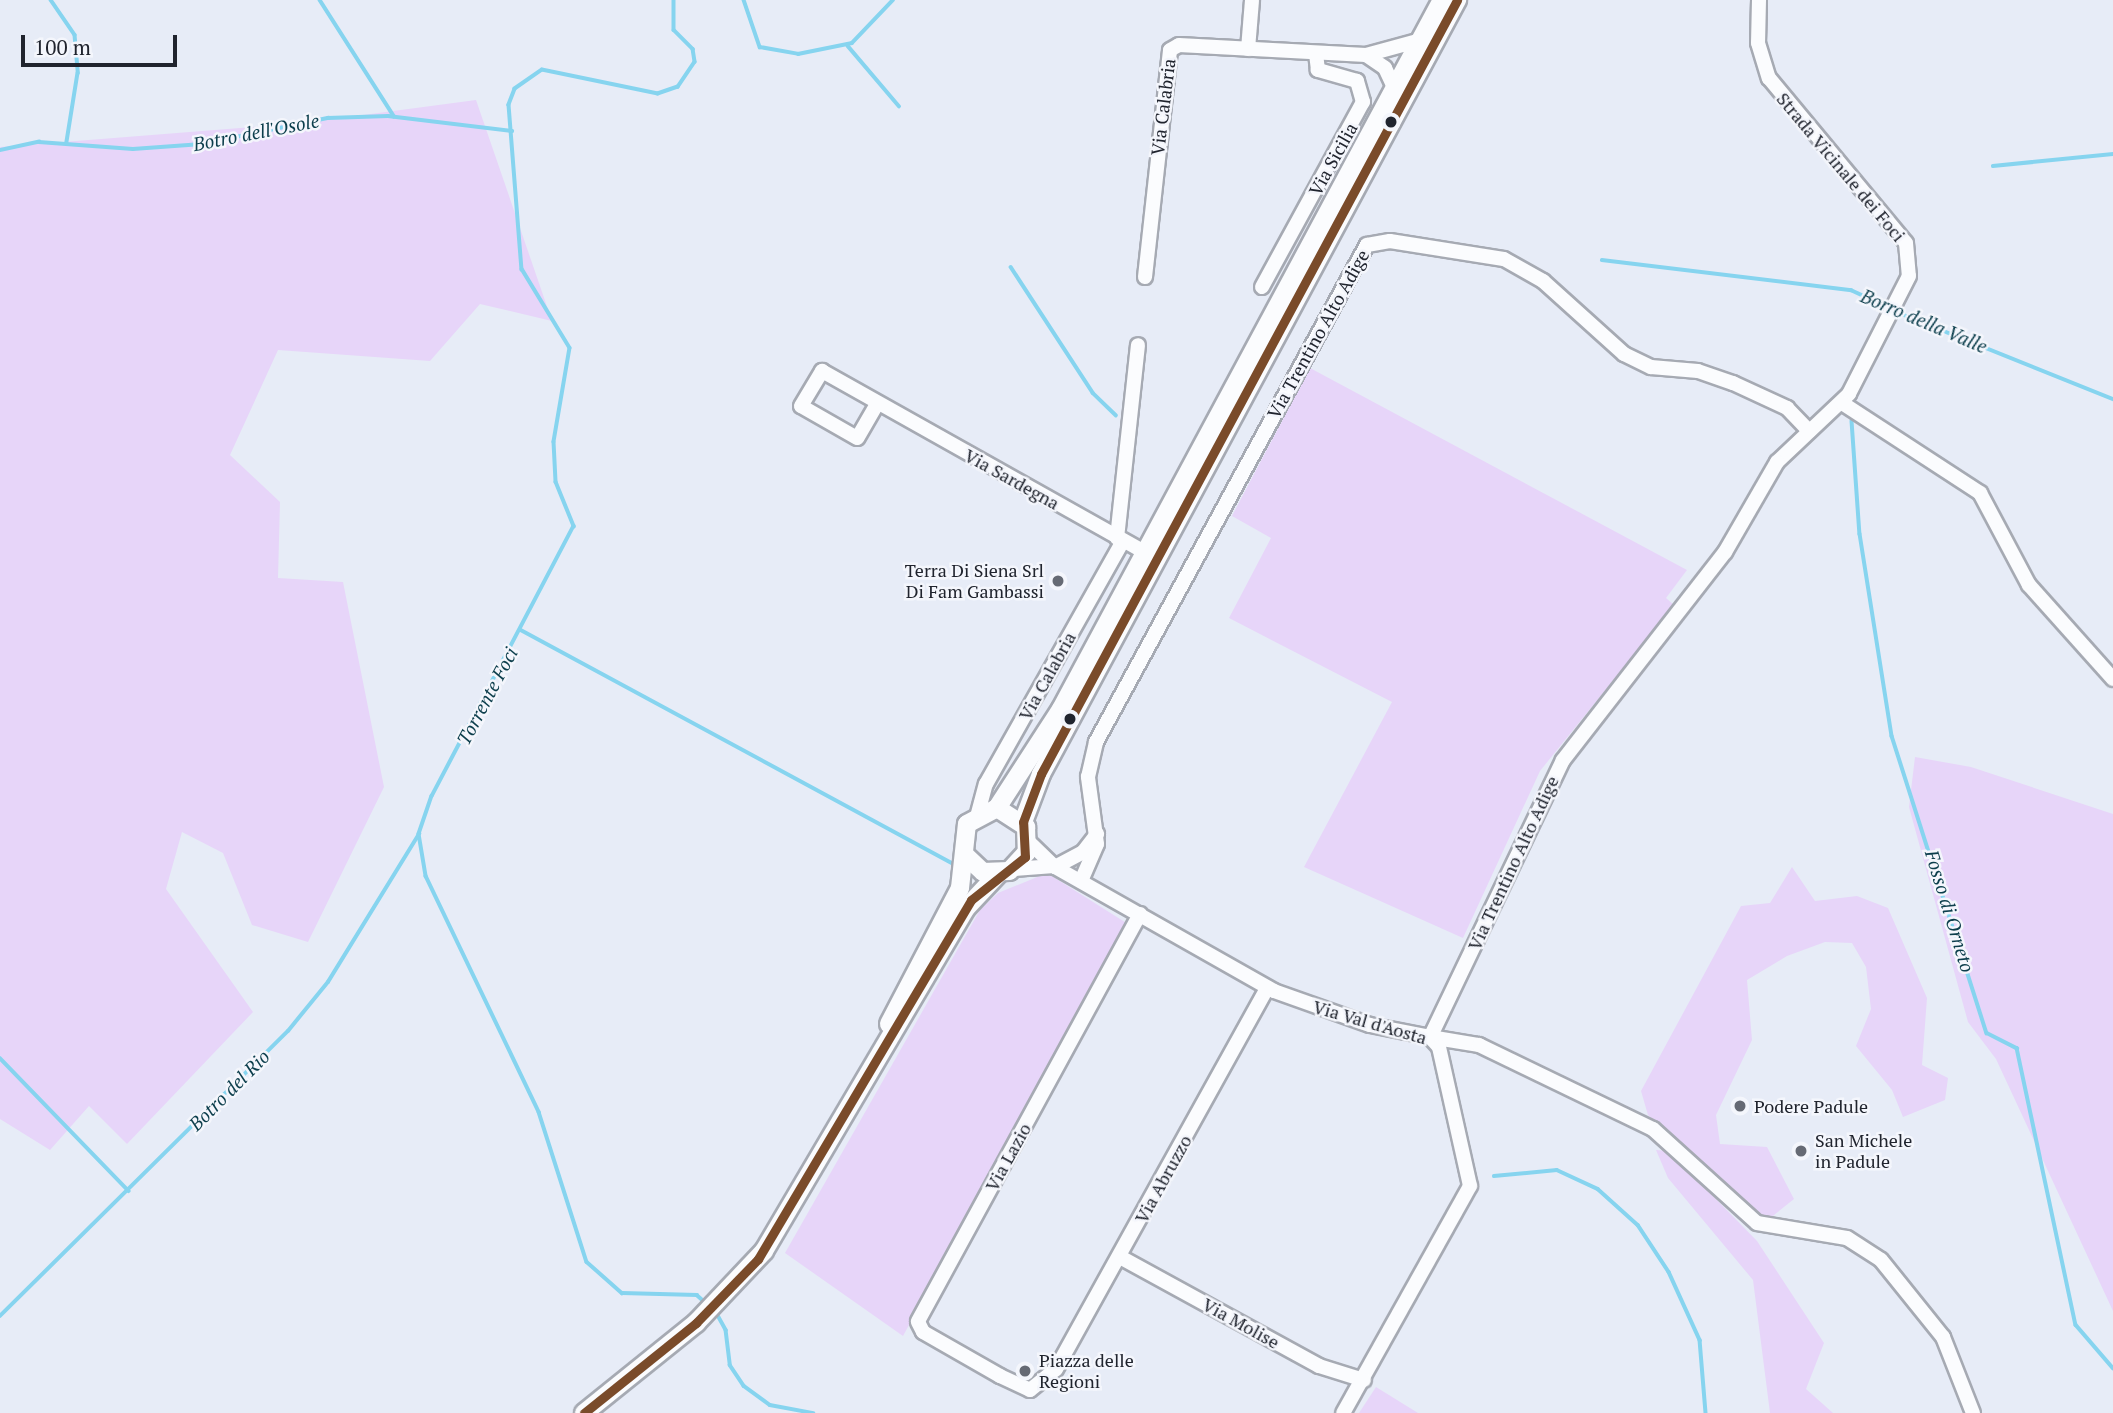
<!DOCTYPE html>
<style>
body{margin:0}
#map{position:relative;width:2113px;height:1413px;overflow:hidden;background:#e7ecf7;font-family:"PT Serif",serif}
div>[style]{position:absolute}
.green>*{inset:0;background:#e7d5f9}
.stream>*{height:3.5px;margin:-1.75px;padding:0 1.75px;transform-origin:1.75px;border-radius:1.75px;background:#86d4ef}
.roads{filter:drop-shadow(2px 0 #a6aab3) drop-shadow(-2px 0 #a6aab3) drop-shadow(0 2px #a6aab3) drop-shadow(0 -2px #a6aab3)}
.minor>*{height:14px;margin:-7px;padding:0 7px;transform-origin:7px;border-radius:7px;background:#fbfcfe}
.major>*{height:18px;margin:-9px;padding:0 9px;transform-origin:9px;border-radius:9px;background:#fbfcfe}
.bus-1>*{height:9px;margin:-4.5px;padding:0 4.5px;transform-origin:4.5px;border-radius:4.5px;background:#7a4b2a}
.dots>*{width:19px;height:19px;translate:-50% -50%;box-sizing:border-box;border:4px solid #f4f6fc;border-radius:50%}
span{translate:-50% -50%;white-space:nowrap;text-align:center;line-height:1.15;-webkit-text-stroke:5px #f4f6fc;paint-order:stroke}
.street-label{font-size:18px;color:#20242e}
.poi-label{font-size:18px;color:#20242e}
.right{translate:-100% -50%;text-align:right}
.left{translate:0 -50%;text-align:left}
.water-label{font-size:19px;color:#0c3e4c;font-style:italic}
.scale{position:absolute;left:21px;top:35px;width:156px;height:32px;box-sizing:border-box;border:4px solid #20242e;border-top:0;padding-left:9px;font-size:21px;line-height:24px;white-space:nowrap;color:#20242e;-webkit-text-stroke:5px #f4f6fc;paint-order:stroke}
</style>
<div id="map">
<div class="green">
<div style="clip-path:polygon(476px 100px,552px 321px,480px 304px,430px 361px,278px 350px,230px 455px,280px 502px,278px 578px,343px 582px,384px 787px,308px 942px,252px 925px,223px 853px,182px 832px,166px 889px,253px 1012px,127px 1144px,89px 1106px,50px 1150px,0 1119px,0 147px,303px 123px)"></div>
<div style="clip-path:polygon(1310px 368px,1687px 570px,1666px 598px,1674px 605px,1540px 771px,1463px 938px,1304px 867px,1392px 702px,1229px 618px,1271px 538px,1232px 516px)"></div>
<div style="clip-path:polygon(1915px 757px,1971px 767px,2113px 814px,2113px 1311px,1996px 1059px,1968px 1022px,1909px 807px)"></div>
<div style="clip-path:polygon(1792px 867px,1815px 901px,1857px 896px,1888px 908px,1927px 998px,1922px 1065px,1948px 1078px,1945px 1100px,1903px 1117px,1892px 1090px,1856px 1046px,1871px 1009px,1866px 967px,1852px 943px,1825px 942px,1787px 956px,1747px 980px,1752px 1040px,1716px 1115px,1720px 1144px,1767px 1147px,1794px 1199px,1769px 1219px,1752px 1213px,1648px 1115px,1641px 1091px,1741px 906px,1770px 903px)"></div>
<div style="clip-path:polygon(1047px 873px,1128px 924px,903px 1336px,785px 1253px,980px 910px,998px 893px)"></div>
<div style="clip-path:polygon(1656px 1150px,1669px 1151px,1757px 1241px,1824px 1343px,1806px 1389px,1833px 1413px,1770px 1413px,1753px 1280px,1668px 1178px)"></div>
<div style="clip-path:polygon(1376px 1387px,1418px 1413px,1359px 1413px)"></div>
</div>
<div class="stream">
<div style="left:51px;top:0;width:42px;rotate:55.6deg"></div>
<div style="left:75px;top:35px;width:38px;rotate:85deg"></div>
<div style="left:78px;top:73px;width:70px;rotate:99.1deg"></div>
<div style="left:320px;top:0;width:138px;rotate:57.5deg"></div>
<div style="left:674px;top:0;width:30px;rotate:90deg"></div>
<div style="left:674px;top:30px;width:27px;rotate:45deg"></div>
<div style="left:693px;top:49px;width:13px;rotate:81deg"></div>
<div style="left:695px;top:62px;width:30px;rotate:124deg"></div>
<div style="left:678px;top:87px;width:21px;rotate:161deg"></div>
<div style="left:658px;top:94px;width:118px;rotate:-168.3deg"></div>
<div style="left:542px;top:70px;width:33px;rotate:145deg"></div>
<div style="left:515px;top:89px;width:17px;rotate:111deg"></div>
<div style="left:509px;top:105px;width:165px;rotate:85.5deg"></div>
<div style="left:522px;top:269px;width:92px;rotate:58.7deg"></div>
<div style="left:570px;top:348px;width:95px;rotate:99.7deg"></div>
<div style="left:554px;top:442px;width:40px;rotate:87.1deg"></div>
<div style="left:556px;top:482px;width:48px;rotate:67.8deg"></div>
<div style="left:574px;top:526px;width:305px;rotate:117.7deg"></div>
<div style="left:432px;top:796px;width:40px;rotate:108.9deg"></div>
<div style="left:419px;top:834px;width:43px;rotate:80.5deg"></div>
<div style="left:426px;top:876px;width:262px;rotate:64.4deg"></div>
<div style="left:539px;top:1112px;width:157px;rotate:72.3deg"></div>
<div style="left:587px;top:1262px;width:47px;rotate:41.5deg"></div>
<div style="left:622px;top:1293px;width:75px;rotate:1.5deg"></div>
<div style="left:697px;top:1295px;width:12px;rotate:42deg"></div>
<div style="left:744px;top:0;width:50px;rotate:71.2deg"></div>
<div style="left:760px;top:47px;width:39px;rotate:10deg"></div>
<div style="left:798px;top:54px;width:55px;rotate:-11.5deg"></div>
<div style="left:852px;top:43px;width:59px;rotate:-46.4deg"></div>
<div style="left:848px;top:46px;width:79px;rotate:49.6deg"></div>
<div style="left:0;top:150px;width:40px;rotate:-12deg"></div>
<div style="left:39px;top:142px;width:94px;rotate:4.3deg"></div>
<div style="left:133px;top:149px;width:69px;rotate:-4.1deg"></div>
<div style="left:202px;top:144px;width:129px;rotate:-11.7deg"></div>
<div style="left:328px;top:118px;width:60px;rotate:-1.9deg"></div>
<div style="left:388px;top:116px;width:125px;rotate:6.9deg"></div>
<div style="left:1993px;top:166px;width:121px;rotate:-5.7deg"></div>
<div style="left:1602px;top:260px;width:251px;rotate:6.9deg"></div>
<div style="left:1851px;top:290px;width:41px;rotate:24.7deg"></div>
<div style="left:1011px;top:267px;width:150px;rotate:56.9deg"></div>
<div style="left:1093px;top:393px;width:32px;rotate:44deg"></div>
<div style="left:1894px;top:311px;width:236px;rotate:21.9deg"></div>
<div style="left:1852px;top:421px;width:113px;rotate:86deg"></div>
<div style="left:1860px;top:534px;width:205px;rotate:81deg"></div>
<div style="left:1892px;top:736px;width:312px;rotate:72.3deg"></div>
<div style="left:1987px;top:1033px;width:34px;rotate:27deg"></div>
<div style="left:2017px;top:1048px;width:283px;rotate:78deg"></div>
<div style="left:2076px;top:1325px;width:57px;rotate:49.3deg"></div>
<div style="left:521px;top:630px;width:492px;rotate:28.4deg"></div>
<div style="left:0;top:1058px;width:185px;rotate:45.9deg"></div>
<div style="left:1494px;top:1176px;width:63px;rotate:-5.4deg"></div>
<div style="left:1557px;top:1170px;width:45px;rotate:24.9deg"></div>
<div style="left:1598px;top:1189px;width:54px;rotate:42deg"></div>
<div style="left:1638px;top:1225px;width:56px;rotate:56.6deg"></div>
<div style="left:1669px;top:1272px;width:75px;rotate:65.5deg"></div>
<div style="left:1700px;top:1340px;width:73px;rotate:85.3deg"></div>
<div style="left:715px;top:1310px;width:23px;rotate:61deg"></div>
<div style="left:726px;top:1330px;width:35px;rotate:83deg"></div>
<div style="left:730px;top:1365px;width:25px;rotate:56deg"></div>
<div style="left:744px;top:1386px;width:32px;rotate:36deg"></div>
<div style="left:770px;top:1405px;width:44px;rotate:10.5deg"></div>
<div style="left:0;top:1316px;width:405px;rotate:-44.7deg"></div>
<div style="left:288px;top:1031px;width:63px;rotate:-50.8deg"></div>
<div style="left:328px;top:982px;width:174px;rotate:-58.4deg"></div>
</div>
<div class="roads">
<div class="minor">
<div style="left:1759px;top:0;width:43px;rotate:91.3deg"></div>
<div style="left:1758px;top:43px;width:37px;rotate:73deg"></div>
<div style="left:1769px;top:78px;width:214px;rotate:50.3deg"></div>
<div style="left:1906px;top:243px;width:33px;rotate:85deg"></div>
<div style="left:1909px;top:276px;width:132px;rotate:117deg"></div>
<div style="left:1849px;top:394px;width:99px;rotate:136.6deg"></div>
<div style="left:1777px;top:462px;width:104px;rotate:120deg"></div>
<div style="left:1725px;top:552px;width:264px;rotate:127.9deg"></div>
<div style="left:1563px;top:760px;width:307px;rotate:115.6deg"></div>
<div style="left:1430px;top:1037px;width:50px;rotate:9.3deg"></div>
<div style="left:1479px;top:1045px;width:193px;rotate:25.8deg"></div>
<div style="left:1653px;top:1129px;width:140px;rotate:42.1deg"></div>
<div style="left:1757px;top:1223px;width:91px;rotate:9.5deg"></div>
<div style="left:1847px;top:1238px;width:40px;rotate:32.9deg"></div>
<div style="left:1881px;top:1260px;width:99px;rotate:51.2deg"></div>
<div style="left:1943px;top:1337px;width:82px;rotate:68.5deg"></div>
<div style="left:1248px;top:49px;width:49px;rotate:-85.3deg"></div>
<div style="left:1366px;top:55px;width:23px;rotate:34deg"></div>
<div style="left:1385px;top:68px;width:23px;rotate:65deg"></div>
<div style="left:1145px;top:277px;width:228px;rotate:-83.7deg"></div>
<div style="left:1170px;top:50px;width:10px;rotate:-29deg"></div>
<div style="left:1179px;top:45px;width:187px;rotate:3.1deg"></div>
<div style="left:1366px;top:55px;width:57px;rotate:-15.3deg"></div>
<div style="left:1262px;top:287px;width:211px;rotate:-61.4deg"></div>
<div style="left:1363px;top:102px;width:22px;rotate:-106deg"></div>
<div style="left:1357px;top:81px;width:41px;rotate:-164.2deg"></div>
<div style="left:1318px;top:70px;width:17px;rotate:-97deg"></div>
<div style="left:1842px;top:403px;width:165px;rotate:33.1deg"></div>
<div style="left:1980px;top:493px;width:104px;rotate:62deg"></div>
<div style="left:2029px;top:585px;width:126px;rotate:48.2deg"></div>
<div style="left:877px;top:404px;width:39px;rotate:120deg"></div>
<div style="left:857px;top:438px;width:64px;rotate:-150.3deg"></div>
<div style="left:801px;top:406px;width:41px;rotate:-59deg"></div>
<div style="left:822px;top:371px;width:372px;rotate:29.3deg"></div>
<div style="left:1117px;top:538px;width:194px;rotate:-83.8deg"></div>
<div style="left:978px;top:813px;width:30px;rotate:-75deg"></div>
<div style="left:986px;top:784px;width:279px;rotate:-60.6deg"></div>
<div style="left:1029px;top:842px;width:36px;rotate:44deg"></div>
<div style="left:1055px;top:867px;width:252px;rotate:29.5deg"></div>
<div style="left:1274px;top:991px;width:102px;rotate:19.5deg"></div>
<div style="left:1370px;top:1025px;width:61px;rotate:11.3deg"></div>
<div style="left:1430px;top:1037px;width:13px;rotate:48deg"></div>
<div style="left:1439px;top:1047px;width:142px;rotate:77.4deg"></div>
<div style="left:1470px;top:1186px;width:260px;rotate:119.2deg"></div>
<div style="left:1055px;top:867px;width:32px;rotate:-28deg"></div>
<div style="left:1083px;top:852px;width:23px;rotate:-52deg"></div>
<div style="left:1014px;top:869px;width:40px;rotate:-4.3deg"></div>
<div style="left:1081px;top:881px;width:40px;rotate:-66.6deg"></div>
<div style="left:1097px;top:844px;width:68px;rotate:-97.7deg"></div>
<div style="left:1088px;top:777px;width:36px;rotate:-77deg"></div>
<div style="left:1096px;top:742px;width:566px;rotate:-61.4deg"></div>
<div style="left:1367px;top:245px;width:23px;rotate:-10deg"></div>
<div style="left:1390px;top:241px;width:115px;rotate:9deg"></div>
<div style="left:1504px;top:259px;width:45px;rotate:29.4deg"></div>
<div style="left:1543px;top:281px;width:109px;rotate:42deg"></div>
<div style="left:1624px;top:354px;width:30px;rotate:26deg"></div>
<div style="left:1651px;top:367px;width:47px;rotate:4.9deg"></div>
<div style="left:1698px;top:371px;width:37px;rotate:19deg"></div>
<div style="left:1733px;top:383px;width:60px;rotate:24.8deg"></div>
<div style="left:1787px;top:408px;width:32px;rotate:46deg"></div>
<div style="left:1140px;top:914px;width:464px;rotate:118.6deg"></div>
<div style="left:918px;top:1322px;width:11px;rotate:63deg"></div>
<div style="left:923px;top:1332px;width:89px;rotate:29.7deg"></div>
<div style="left:1000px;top:1376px;width:33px;rotate:25deg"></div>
<div style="left:1030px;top:1390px;width:33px;rotate:-39deg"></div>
<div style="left:1056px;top:1369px;width:436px;rotate:-61deg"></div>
<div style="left:1120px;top:1257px;width:227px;rotate:28.7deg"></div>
<div style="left:1319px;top:1366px;width:47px;rotate:17.3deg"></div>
</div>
<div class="major">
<div style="left:997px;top:808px;width:118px;rotate:-57.1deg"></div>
<div style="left:1061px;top:709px;width:805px;rotate:-61.75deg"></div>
<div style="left:1023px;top:822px;width:51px;rotate:-69.4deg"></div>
<div style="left:1041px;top:774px;width:879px;rotate:-61.74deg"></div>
<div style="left:889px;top:1024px;width:153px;rotate:-62.4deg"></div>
<div style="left:960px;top:888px;width:64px;rotate:-83.8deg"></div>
<div style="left:967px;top:824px;width:34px;rotate:-28deg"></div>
<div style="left:997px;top:808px;width:35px;rotate:33deg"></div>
<div style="left:1026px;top:827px;width:25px;rotate:88deg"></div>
<div style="left:1027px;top:852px;width:26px;rotate:133deg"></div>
<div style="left:1009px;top:871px;width:26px;rotate:178deg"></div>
<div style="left:983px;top:872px;width:25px;rotate:-137deg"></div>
<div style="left:584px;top:1413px;width:144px;rotate:-38.8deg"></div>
<div style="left:696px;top:1323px;width:99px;rotate:-46.6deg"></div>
<div style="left:764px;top:1251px;width:399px;rotate:-59.5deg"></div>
<div style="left:967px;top:907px;width:45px;rotate:-46.8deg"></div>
</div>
</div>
<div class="bus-1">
<div style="left:584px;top:1413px;width:144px;rotate:-38.8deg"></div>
<div style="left:696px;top:1323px;width:89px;rotate:-45.9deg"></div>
<div style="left:758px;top:1259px;width:417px;rotate:-59.3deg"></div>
<div style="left:971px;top:900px;width:69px;rotate:-38.5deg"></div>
<div style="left:1025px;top:857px;width:35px;rotate:-93deg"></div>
<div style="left:1023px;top:822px;width:51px;rotate:-69.4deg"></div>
<div style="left:1041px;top:774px;width:879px;rotate:-61.74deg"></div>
</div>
<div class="dots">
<div style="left:1391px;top:122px;background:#20242e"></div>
<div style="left:1058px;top:581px;background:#666a74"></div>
<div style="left:1070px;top:719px;background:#20242e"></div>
<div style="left:1740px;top:1106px;background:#666a74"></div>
<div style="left:1801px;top:1151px;background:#666a74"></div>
<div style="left:1025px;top:1371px;background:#666a74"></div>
</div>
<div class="street-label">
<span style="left:1163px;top:107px;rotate:-83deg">Via Calabria</span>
<span style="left:1333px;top:159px;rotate:-61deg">Via Sicilia</span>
<span style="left:1841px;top:167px;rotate:50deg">Strada Vicinale dei Foci</span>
<span style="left:1318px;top:334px;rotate:-61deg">Via Trentino Alto Adige</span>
<span style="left:1012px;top:479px;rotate:29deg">Via Sardegna</span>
<span style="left:1047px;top:676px;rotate:-61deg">Via Calabria</span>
<span style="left:1513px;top:863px;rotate:-65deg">Via Trentino Alto Adige</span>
<span style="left:1370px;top:1022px;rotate:16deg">Via Val d'Aosta</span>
<span style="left:1008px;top:1157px;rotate:-61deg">Via Lazio</span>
<span style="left:1163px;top:1179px;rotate:-61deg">Via Abruzzo</span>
<span style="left:1241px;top:1323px;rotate:29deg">Via Molise</span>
</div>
<div class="poi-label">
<span class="right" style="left:1044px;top:581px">Terra Di Siena Srl<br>Di Fam Gambassi</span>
<span class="left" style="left:1754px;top:1106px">Podere Padule</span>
<span class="left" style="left:1815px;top:1151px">San Michele<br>in Padule</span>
<span class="left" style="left:1039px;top:1371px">Piazza delle<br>Regioni</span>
</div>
<div class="water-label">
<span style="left:256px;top:132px;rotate:-11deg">Botro dell'Osole</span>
<span style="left:1924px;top:321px;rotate:23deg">Borro della Valle</span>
<span style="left:487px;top:696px;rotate:-62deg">Torrente Foci</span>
<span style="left:1950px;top:911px;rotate:73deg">Fosso di Orneto</span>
<span style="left:229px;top:1090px;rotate:-45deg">Botro del Rio</span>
</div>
<div class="scale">100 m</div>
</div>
